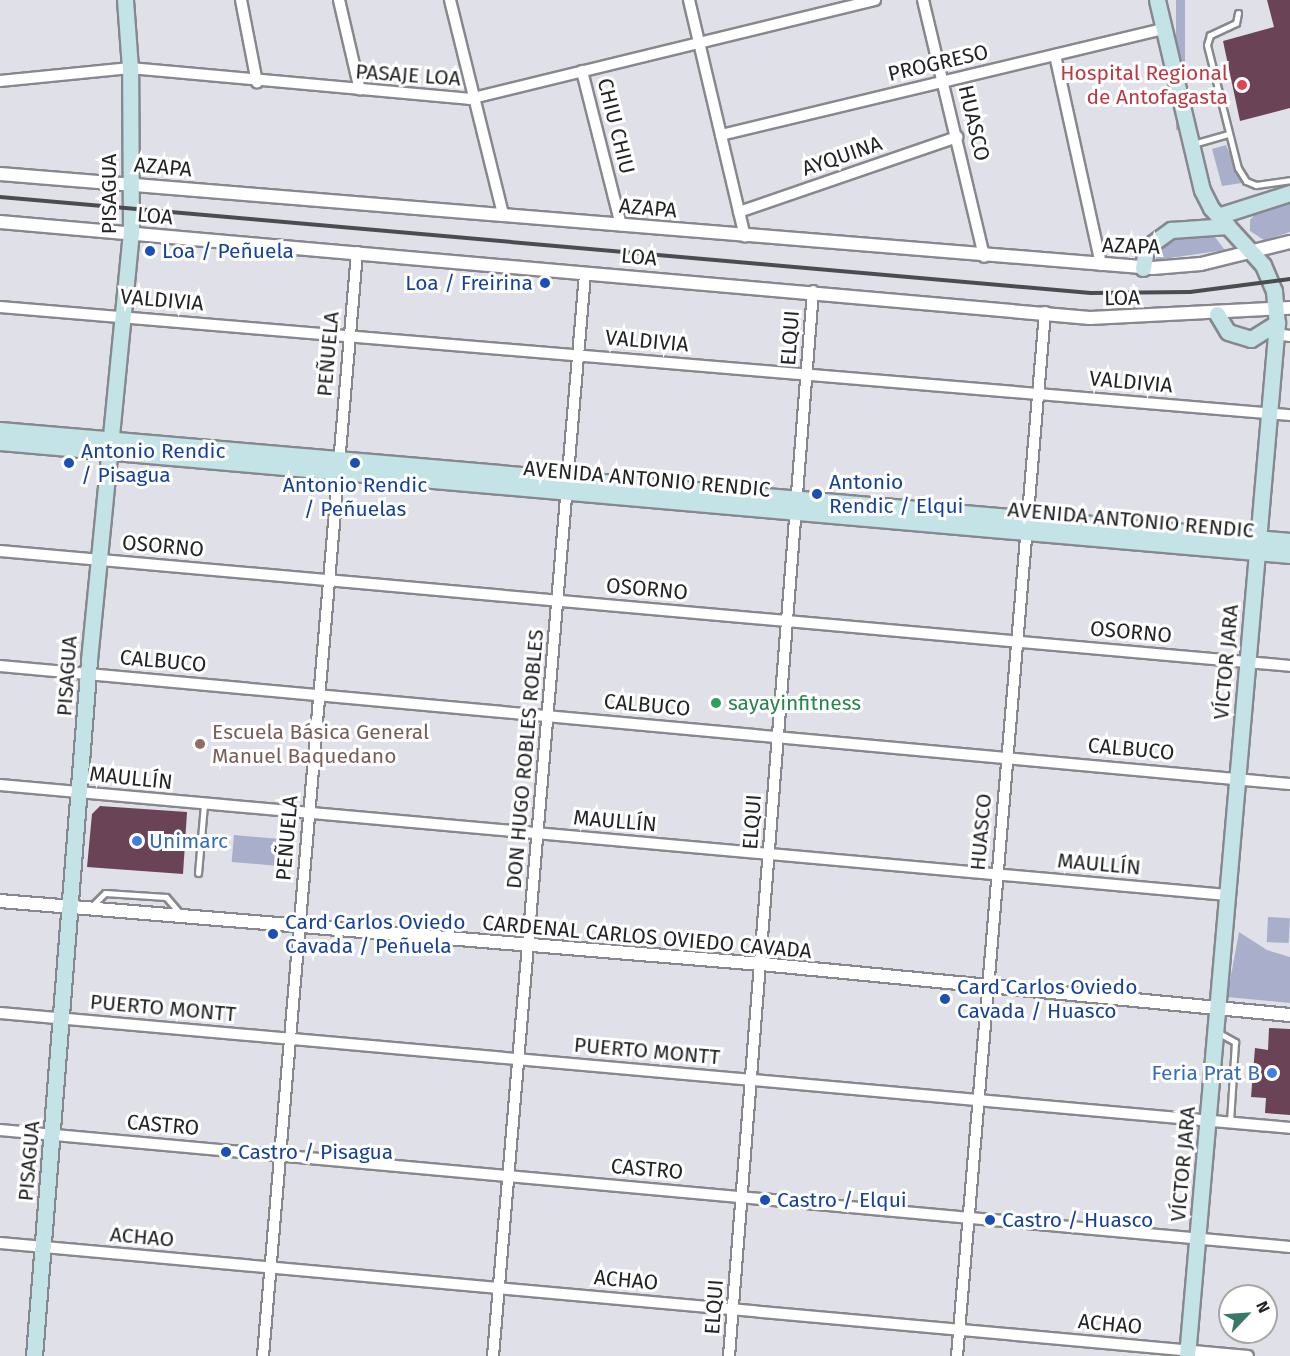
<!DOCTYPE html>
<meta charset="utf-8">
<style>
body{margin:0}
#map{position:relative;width:1290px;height:1356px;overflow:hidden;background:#e0e1e8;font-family:"Fira Sans",sans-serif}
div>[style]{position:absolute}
.green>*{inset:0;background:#a9aecb;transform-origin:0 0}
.building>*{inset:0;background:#6a4456}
.roads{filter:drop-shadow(2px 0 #87888e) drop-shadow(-2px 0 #87888e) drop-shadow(0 2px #87888e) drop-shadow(0 -2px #87888e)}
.service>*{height:5px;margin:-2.5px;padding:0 2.5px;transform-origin:2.5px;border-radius:2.5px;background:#fff}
.minor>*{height:10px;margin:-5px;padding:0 5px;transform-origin:5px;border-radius:5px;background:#fff}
.tertiary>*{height:12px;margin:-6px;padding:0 6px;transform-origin:6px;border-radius:6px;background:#fff}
.secondary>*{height:15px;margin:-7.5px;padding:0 7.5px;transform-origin:7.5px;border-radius:7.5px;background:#c3e3e7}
.rail>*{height:4px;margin:-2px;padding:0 2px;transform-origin:2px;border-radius:2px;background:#4b4c4f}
.dots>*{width:16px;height:16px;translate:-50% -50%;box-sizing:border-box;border:3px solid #fff;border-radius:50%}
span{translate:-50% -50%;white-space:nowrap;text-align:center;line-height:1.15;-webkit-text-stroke:6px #fff;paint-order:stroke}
.street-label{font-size:21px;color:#232426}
.health-label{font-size:21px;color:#be3a42}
.right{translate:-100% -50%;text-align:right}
.transit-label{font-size:21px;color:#164399}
.left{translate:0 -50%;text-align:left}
.leisure-label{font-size:21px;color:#27864d}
.education-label{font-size:21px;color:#785e54}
.shop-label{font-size:21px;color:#366cbe}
.north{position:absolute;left:1218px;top:1284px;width:60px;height:60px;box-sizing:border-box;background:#fff;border:2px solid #a7a7a8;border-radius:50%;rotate:65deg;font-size:16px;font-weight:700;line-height:24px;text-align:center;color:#232426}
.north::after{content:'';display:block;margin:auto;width:21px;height:27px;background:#387866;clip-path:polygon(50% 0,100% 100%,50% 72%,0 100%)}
</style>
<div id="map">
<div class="green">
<div style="left:1176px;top:0;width:9px;height:130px"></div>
<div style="clip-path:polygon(1226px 145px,1242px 183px,1222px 186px,1212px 149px)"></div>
<div style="clip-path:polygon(1290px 201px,1290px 232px,1264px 240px,1250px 231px,1250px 220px,1257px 212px)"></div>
<div style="clip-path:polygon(1211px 232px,1225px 250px,1156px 260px,1157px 243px)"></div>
<div style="left:234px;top:835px;width:44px;height:27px;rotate:5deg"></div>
<div style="left:1268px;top:917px;width:22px;height:25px;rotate:3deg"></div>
<div style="clip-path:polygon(1239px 932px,1267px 950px,1290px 957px,1290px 1003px,1227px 997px)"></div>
</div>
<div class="building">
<div style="clip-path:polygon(1267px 0,1290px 0,1290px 108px,1240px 121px,1223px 41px,1274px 27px)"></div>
<div style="clip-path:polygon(100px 806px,187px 812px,183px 874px,87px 867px,92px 814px)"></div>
<div style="clip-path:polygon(1269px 1028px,1290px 1029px,1290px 1115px,1265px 1113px,1266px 1098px,1251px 1097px,1255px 1048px,1268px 1050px)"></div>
</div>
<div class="roads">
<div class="service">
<div style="left:1238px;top:13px;width:10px;rotate:101deg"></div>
<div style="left:1236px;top:23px;width:29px;rotate:155deg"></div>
<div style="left:1210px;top:35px;width:10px;rotate:107deg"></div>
<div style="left:1207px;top:45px;width:127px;rotate:75.9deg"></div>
<div style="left:1238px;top:168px;width:15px;rotate:58deg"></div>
<div style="left:1246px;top:181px;width:11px;rotate:22deg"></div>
<div style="left:1256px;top:185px;width:34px;rotate:-8deg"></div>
<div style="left:1193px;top:144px;width:37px;rotate:-16deg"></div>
<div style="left:198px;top:873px;width:69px;rotate:-85deg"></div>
<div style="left:92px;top:906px;width:18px;rotate:-45deg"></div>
<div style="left:105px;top:893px;width:61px;rotate:3.8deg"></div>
<div style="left:166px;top:897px;width:23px;rotate:49deg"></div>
<div style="left:1217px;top:1032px;width:21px;rotate:29deg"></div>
<div style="left:1235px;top:1042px;width:80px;rotate:93.6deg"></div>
</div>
<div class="minor">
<div style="left:241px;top:0;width:84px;rotate:79deg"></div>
<div style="left:339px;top:0;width:92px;rotate:76.9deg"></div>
<div style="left:450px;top:0;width:220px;rotate:76.1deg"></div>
<div style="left:689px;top:0;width:243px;rotate:76.7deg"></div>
<div style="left:923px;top:0;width:264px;rotate:76.6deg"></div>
<div style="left:1055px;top:55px;width:215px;rotate:77.6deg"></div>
<div style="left:582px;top:71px;width:159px;rotate:75.8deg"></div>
<div style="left:0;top:81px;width:131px;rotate:-5.7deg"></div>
<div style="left:130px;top:68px;width:340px;rotate:5.2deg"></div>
<div style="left:469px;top:99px;width:418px;rotate:-13.7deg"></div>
<div style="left:721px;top:135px;width:455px;rotate:-13.5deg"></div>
<div style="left:739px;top:212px;width:231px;rotate:-19deg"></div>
<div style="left:0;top:307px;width:1295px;rotate:4.79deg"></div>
<div style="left:1276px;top:334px;width:14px;rotate:8deg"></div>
<div style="left:0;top:551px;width:1295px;rotate:5.09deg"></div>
<div style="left:0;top:666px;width:1295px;rotate:5.23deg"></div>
<div style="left:0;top:785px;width:1232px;rotate:5.12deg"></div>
<div style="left:0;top:1013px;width:1295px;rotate:5.09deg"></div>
<div style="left:0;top:1130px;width:1295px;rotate:5.18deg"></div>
<div style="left:0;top:1243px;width:1253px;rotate:5.17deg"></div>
<div style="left:263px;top:1356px;width:1108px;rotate:-85.13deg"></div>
<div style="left:493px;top:1356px;width:1087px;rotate:-85.14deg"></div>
<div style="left:729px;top:1356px;width:1068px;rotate:-85.49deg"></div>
<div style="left:957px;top:1356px;width:1048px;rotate:-85.18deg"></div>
</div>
<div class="tertiary">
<div style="left:0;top:174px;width:1157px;rotate:4.66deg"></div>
<div style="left:1153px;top:268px;width:48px;rotate:-4.8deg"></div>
<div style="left:1201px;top:264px;width:92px;rotate:-13.9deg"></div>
<div style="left:0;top:222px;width:1094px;rotate:5.03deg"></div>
<div style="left:1090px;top:318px;width:200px;rotate:-2.9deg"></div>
<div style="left:0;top:901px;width:764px;rotate:4.73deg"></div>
<div style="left:761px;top:964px;width:531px;rotate:5.51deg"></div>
</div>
<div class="secondary">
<div style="left:1157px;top:0;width:195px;rotate:76.7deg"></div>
<div style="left:1202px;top:190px;width:20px;rotate:63deg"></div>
<div style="left:1211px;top:208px;width:77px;rotate:47.6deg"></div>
<div style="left:1263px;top:265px;width:28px;rotate:67deg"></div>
<div style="left:1274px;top:291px;width:32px;rotate:85deg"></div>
<div style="left:1277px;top:323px;width:1037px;rotate:94.98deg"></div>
<div style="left:1218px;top:216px;width:76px;rotate:-17.7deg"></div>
<div style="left:1143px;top:268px;width:20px;rotate:-81deg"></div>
<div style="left:1146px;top:248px;width:31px;rotate:-36deg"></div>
<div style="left:1171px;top:230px;width:57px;rotate:-4deg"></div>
<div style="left:1217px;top:314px;width:21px;rotate:59deg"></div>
<div style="left:1228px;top:332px;width:24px;rotate:17deg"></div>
<div style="left:1251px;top:339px;width:31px;rotate:-32deg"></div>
<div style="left:0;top:430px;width:1295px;rotate:4.92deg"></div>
<div style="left:0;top:442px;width:1295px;rotate:5.01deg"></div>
<div style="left:34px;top:1356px;width:698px;rotate:-85.48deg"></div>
<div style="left:89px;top:660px;width:429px;rotate:-84.4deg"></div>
<div style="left:131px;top:233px;width:165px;rotate:-90.3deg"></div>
<div style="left:130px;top:68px;width:68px;rotate:-94.2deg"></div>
</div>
</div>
<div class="rail">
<div style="left:0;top:197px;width:1095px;rotate:5.03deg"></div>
<div style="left:1091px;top:293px;width:99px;rotate:-0.6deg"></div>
<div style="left:1190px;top:292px;width:101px;rotate:-7.4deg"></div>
</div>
<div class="dots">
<div style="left:1242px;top:85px;background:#e0444e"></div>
<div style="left:150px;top:251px;background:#1a4fb4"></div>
<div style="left:545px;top:283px;background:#1a4fb4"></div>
<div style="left:69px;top:463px;background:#1a4fb4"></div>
<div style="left:355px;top:463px;background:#1a4fb4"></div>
<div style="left:817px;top:494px;background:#1a4fb4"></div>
<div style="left:716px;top:703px;background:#2e9e5b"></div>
<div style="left:200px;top:744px;background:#8d6e63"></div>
<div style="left:137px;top:841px;background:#3f7fe0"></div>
<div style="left:273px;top:934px;background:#1a4fb4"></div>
<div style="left:945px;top:999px;background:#1a4fb4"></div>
<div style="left:1272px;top:1073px;background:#3f7fe0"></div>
<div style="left:226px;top:1152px;background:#1a4fb4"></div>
<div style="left:765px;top:1200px;background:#1a4fb4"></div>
<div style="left:990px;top:1220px;background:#1a4fb4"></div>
</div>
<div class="street-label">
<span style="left:938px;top:63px;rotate:-13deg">PROGRESO</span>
<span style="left:408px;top:75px;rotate:4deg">PASAJE LOA</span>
<span style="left:974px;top:123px;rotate:77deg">HUASCO</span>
<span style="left:616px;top:126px;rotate:76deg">CHIU CHIU</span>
<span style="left:842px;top:156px;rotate:-19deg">AYQUINA</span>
<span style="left:163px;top:167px;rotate:5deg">AZAPA</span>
<span style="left:109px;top:194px;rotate:-90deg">PISAGUA</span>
<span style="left:648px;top:208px;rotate:5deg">AZAPA</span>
<span style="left:155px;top:216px;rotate:5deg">LOA</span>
<span style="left:1131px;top:246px;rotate:2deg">AZAPA</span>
<span style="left:639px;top:257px;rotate:5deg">LOA</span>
<span style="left:1122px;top:298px;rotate:-1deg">LOA</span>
<span style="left:162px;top:300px;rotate:5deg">VALDIVIA</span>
<span style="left:790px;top:338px;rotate:-86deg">ELQUI</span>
<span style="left:647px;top:341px;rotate:5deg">VALDIVIA</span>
<span style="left:328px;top:354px;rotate:-85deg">PEÑUELA</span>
<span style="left:1131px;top:382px;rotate:5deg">VALDIVIA</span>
<span style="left:647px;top:479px;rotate:5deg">AVENIDA ANTONIO RENDIC</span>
<span style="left:1131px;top:520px;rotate:5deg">AVENIDA ANTONIO RENDIC</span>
<span style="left:163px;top:546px;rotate:5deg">OSORNO</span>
<span style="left:647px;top:589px;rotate:5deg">OSORNO</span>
<span style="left:1131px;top:632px;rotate:5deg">OSORNO</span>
<span style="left:163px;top:661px;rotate:5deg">CALBUCO</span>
<span style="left:1226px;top:662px;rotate:-85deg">VÍCTOR JARA</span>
<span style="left:67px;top:676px;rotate:-86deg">PISAGUA</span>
<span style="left:647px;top:705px;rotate:5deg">CALBUCO</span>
<span style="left:1131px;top:749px;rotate:5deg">CALBUCO</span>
<span style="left:525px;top:759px;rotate:-85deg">DON HUGO ROBLES ROBLES</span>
<span style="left:131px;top:778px;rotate:6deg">MAULLÍN</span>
<span style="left:615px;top:821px;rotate:5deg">MAULLÍN</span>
<span style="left:752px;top:822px;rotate:-86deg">ELQUI</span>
<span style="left:981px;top:832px;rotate:-85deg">HUASCO</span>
<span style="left:287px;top:838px;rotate:-85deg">PEÑUELA</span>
<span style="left:1099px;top:864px;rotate:5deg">MAULLÍN</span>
<span style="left:647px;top:937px;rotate:5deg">CARDENAL CARLOS OVIEDO CAVADA</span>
<span style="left:163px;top:1008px;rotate:5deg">PUERTO MONTT</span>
<span style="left:647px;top:1051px;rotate:5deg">PUERTO MONTT</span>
<span style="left:163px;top:1125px;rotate:5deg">CASTRO</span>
<span style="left:29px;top:1161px;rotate:-85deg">PISAGUA</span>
<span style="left:1183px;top:1164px;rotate:-85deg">VÍCTOR JARA</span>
<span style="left:647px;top:1169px;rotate:5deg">CASTRO</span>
<span style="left:142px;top:1237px;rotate:5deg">ACHAO</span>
<span style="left:626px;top:1280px;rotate:5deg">ACHAO</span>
<span style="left:714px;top:1307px;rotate:-86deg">ELQUI</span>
<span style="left:1110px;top:1324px;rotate:5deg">ACHAO</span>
</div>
<div class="health-label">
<span class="right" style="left:1228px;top:85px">Hospital Regional<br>de Antofagasta</span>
</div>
<div class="transit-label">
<span class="left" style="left:162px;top:251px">Loa / Peñuela</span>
<span class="right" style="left:533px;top:283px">Loa / Freirina</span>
<span class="left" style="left:81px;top:463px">Antonio Rendic<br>/ Pisagua</span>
<span class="left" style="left:829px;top:494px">Antonio<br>Rendic / Elqui</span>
<span style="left:355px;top:497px">Antonio Rendic<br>/ Peñuelas</span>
<span class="left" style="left:285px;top:934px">Card Carlos Oviedo<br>Cavada / Peñuela</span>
<span class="left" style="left:957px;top:999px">Card Carlos Oviedo<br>Cavada / Huasco</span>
<span class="left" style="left:238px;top:1152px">Castro / Pisagua</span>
<span class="left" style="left:777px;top:1200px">Castro / Elqui</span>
<span class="left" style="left:1002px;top:1220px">Castro / Huasco</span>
</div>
<div class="leisure-label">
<span class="left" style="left:728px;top:703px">sayayinfitness</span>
</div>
<div class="education-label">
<span class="left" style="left:212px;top:744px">Escuela Básica General<br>Manuel Baquedano</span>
</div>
<div class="shop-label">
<span class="left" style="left:149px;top:841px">Unimarc</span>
<span class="right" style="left:1260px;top:1073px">Feria Prat B</span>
</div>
<div class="north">N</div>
</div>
